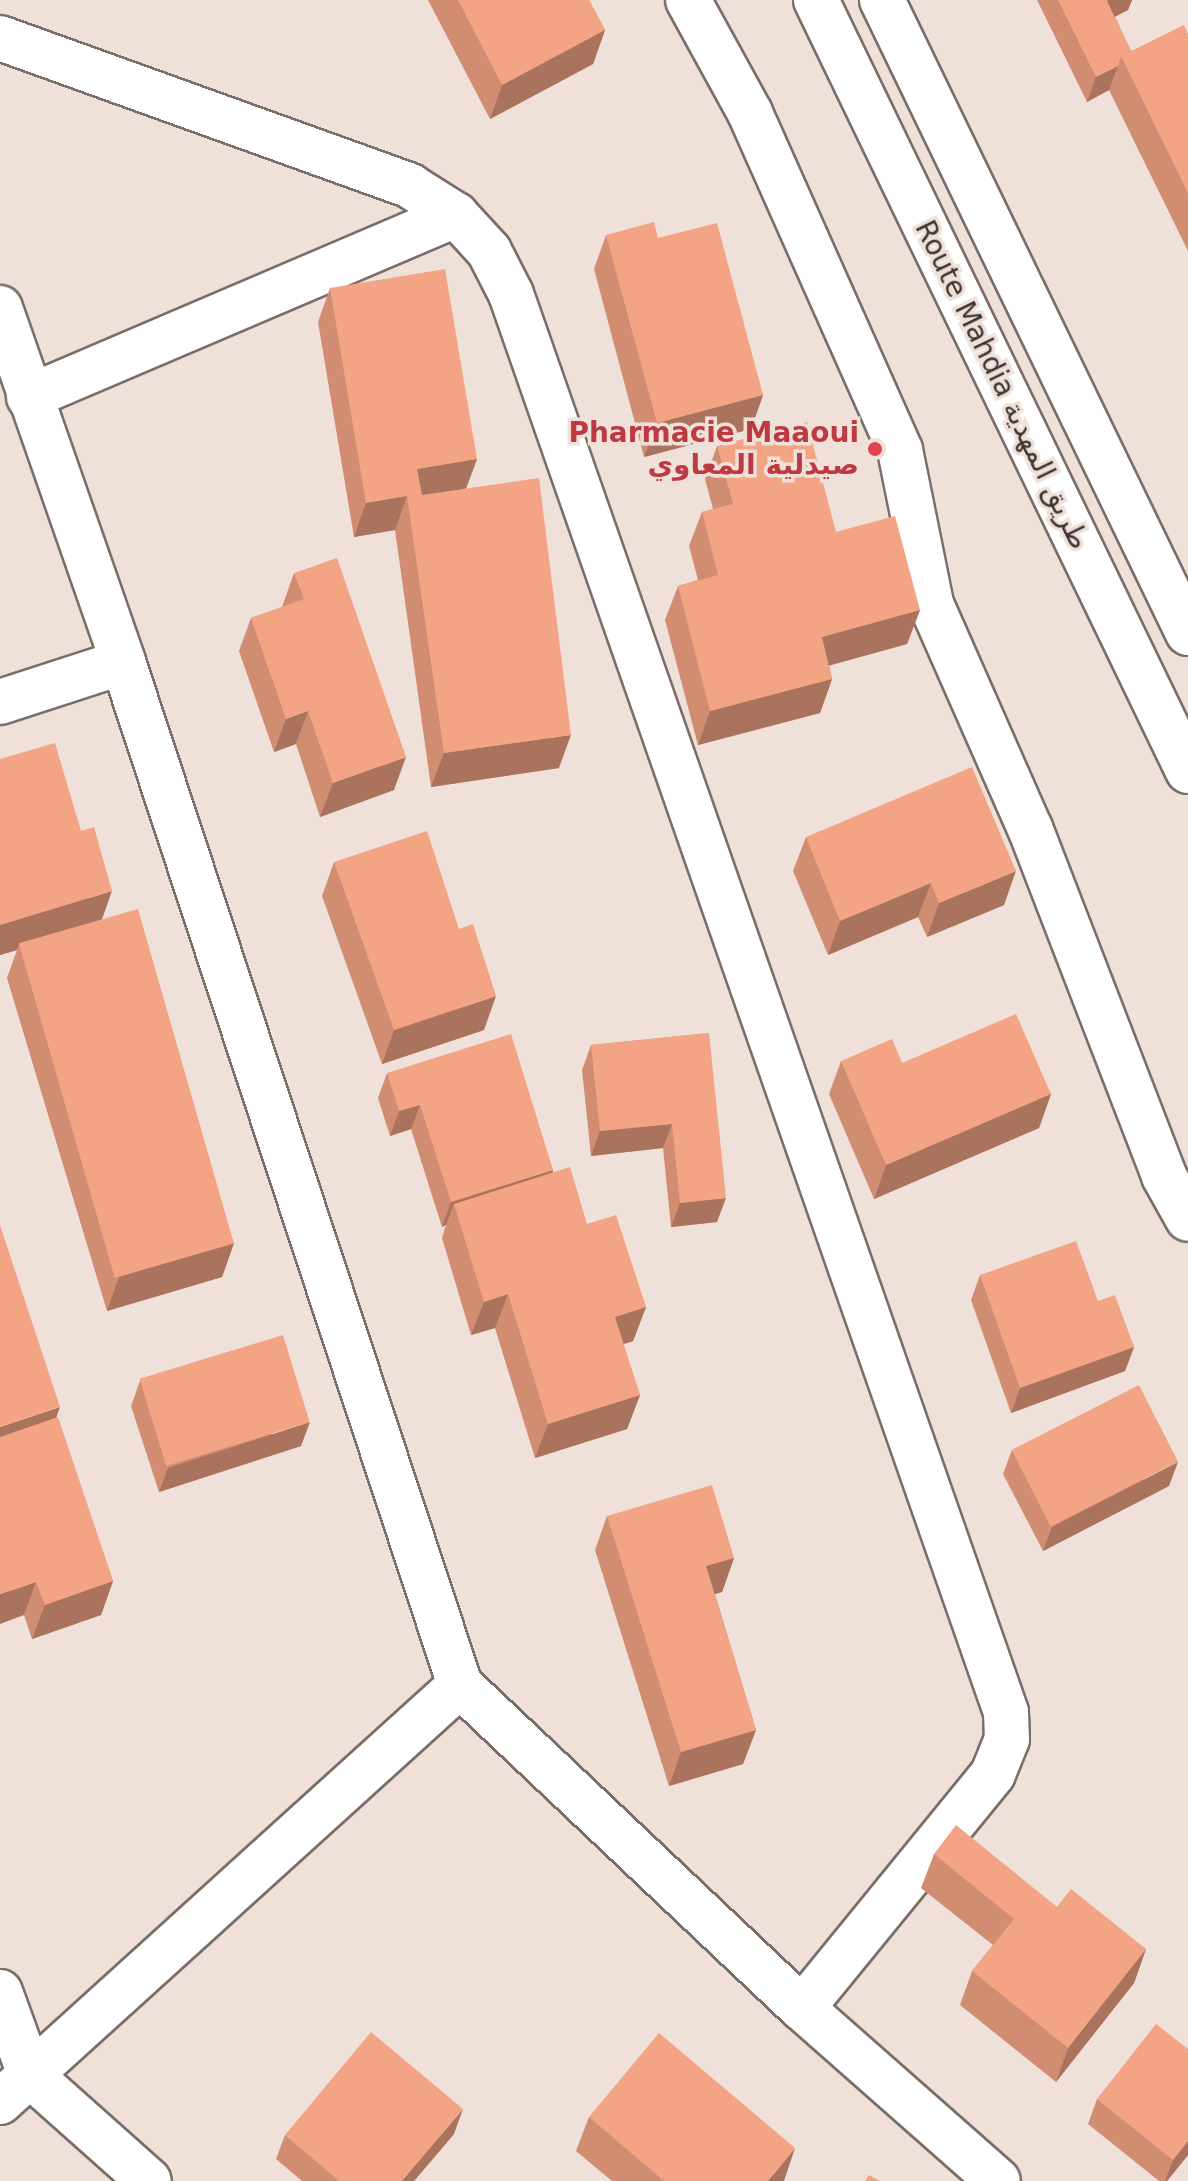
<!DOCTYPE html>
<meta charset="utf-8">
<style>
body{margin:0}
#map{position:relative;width:1188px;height:2181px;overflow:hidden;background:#efe0d9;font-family:"DejaVu Sans",Vazirmatn,sans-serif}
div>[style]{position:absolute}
.roads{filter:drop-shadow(2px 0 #7b6d67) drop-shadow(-2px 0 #7b6d67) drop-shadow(0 2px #7b6d67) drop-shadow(0 -2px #7b6d67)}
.minor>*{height:44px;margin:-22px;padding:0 22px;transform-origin:22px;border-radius:22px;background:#fff}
.wall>*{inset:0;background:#d18d72}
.shaded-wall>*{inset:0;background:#aa735d}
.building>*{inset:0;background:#f3a485;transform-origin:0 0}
.dots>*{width:22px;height:22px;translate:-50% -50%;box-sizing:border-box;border:4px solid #efe0d9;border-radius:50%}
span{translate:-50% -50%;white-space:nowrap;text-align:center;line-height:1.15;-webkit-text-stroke:7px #efe0d9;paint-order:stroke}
.street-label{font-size:28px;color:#3b3432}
.health-label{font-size:28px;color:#be3a42;font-weight:700}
.right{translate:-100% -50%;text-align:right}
</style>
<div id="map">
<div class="roads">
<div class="minor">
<div style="left:688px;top:0;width:129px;rotate:61.2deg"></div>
<div style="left:750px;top:113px;width:369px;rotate:66deg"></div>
<div style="left:900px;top:450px;width:157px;rotate:78.6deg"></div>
<div style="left:931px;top:604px;width:245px;rotate:66.2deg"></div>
<div style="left:1030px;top:828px;width:373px;rotate:68.9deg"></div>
<div style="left:1164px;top:1176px;width:49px;rotate:60.8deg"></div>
<div style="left:816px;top:0;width:856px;rotate:64.24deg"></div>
<div style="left:882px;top:0;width:703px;rotate:64.2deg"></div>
<div style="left:0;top:38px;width:436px;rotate:19.8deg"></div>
<div style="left:410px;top:186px;width:54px;rotate:32.2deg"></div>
<div style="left:456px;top:215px;width:49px;rotate:47.5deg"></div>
<div style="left:489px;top:251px;width:48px;rotate:62.9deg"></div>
<div style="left:511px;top:294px;width:1502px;rotate:70.76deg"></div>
<div style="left:1006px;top:1712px;width:27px;rotate:88deg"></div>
<div style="left:1007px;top:1739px;width:38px;rotate:112deg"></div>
<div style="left:993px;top:1774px;width:302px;rotate:129.2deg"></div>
<div style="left:0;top:308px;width:375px;rotate:70.8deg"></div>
<div style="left:123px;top:662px;width:1077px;rotate:71.77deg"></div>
<div style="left:460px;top:1685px;width:470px;rotate:43.4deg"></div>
<div style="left:802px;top:2008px;width:261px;rotate:41.4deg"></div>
<div style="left:29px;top:397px;width:464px;rotate:-23.1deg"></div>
<div style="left:0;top:702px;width:129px;rotate:-18deg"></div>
<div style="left:0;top:1992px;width:88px;rotate:70.1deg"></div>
<div style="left:30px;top:2075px;width:159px;rotate:41.7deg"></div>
<div style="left:0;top:2102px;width:621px;rotate:-42.19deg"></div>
</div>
</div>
<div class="wall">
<div style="clip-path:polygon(428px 0,589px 0,605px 30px,593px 64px,490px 119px)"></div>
<div style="clip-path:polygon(1037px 0,1132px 0,1128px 10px,1115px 17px,1131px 51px,1188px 34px,1188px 251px,1109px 90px,1087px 102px)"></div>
<div style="clip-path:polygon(606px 235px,658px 238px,763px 395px,751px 429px,644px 457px,594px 269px)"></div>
<div style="clip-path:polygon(330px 288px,477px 459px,466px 489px,559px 768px,431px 787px,395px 530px,354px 537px,318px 322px)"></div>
<div style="clip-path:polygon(717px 446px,836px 532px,920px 610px,907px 644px,829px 665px,832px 679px,820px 713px,698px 745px,665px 620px,678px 586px,698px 580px,689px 546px,702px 512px,713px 509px,705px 479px)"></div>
<div style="clip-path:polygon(294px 573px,394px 790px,320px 817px,296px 744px,274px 752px,239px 651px,251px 618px,282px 607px)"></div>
<div style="clip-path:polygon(0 759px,102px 920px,234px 1243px,222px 1277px,107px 1311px,7px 978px,17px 950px,0 955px)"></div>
<div style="clip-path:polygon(806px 837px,1004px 905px,927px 937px,918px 917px,828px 955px,793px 871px)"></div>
<div style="clip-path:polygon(334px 862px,484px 1030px,382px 1064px,322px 896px)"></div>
<div style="clip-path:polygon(709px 1033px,717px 1222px,671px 1227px,663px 1148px,591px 1156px,582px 1070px,591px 1045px)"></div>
<div style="clip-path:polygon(841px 1061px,902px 1063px,1051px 1094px,1039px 1128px,874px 1199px,829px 1094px)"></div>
<div style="clip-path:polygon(387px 1073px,553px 1170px,553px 1172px,587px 1224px,646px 1307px,633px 1341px,623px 1344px,640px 1395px,627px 1429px,535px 1458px,495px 1328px,471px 1335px,442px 1238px,446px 1225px,442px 1227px,411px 1129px,390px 1136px,378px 1098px)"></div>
<div style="clip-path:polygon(980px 1275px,1098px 1301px,1134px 1347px,1125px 1371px,1011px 1413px,971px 1300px)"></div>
<div style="clip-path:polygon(140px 1381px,301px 1446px,159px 1492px,131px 1406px)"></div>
<div style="clip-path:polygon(57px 1417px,113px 1581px,101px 1615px,32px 1639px,24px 1615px)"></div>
<div style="clip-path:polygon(1012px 1450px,1169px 1486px,1043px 1551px,1003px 1474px)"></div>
<div style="clip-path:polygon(607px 1516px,734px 1558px,722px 1592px,715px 1594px,756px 1730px,743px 1764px,669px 1786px,595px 1550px)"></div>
<div style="clip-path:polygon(934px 1854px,1057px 1907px,1146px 1949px,1134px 1983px,1056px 2082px,960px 2005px,972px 1971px,993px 1945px,921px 1888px)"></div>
<div style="clip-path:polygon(1188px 2049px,1188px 2155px,1167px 2181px,1159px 2181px,1088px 2124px,1097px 2099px)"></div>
<div style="clip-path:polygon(589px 2117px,784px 2181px,612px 2181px,576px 2151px)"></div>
<div style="clip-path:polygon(454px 2134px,414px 2181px,302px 2181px,276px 2159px,285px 2135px)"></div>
</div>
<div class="shaded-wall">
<div style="clip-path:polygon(1108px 0,1132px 0,1128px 10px,1098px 25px,1107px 1px)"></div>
<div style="clip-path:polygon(605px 30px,593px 64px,490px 119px,502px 85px)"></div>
<div style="clip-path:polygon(1118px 66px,1109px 90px,1087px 102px,1096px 77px)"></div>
<div style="clip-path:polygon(763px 395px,751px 429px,644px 457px,657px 423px)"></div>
<div style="clip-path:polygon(477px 459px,464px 493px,407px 496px,395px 530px,354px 537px,366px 503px,417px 469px)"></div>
<div style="clip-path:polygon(920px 610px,907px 644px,810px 671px,822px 637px)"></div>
<div style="clip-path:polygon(832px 679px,820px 713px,698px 745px,710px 711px)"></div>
<div style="clip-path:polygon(308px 711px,296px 744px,274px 752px,286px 719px)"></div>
<div style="clip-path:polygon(571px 735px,559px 768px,431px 787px,444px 753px)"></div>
<div style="clip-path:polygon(406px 757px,394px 790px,320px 817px,333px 783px)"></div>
<div style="clip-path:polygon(1016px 871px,1004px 905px,927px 937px,939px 903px)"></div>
<div style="clip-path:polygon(931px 883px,918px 917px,828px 955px,840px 921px)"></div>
<div style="clip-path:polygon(112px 891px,100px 925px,19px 944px,17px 950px,0 955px,0 925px)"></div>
<div style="clip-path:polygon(496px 996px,484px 1030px,382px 1064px,394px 1030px)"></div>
<div style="clip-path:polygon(1051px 1094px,1039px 1128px,874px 1199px,886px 1165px)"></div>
<div style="clip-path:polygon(420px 1105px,411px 1129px,390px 1136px,399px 1111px)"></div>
<div style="clip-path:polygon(672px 1124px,663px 1148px,591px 1156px,600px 1131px)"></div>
<div style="clip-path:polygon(553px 1170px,545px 1194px,454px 1204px,446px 1225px,442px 1227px,451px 1202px)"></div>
<div style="clip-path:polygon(726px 1198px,717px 1222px,671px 1227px,680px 1203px)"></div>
<div style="clip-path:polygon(234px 1243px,222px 1277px,107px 1311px,119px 1277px)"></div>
<div style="clip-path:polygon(508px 1294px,495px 1328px,471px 1335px,484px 1302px)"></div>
<div style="clip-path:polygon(646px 1307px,633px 1341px,603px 1351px,615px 1317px)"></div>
<div style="clip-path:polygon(1134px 1347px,1125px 1371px,1011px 1413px,1020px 1388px)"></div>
<div style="clip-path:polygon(640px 1395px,627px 1429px,535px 1458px,548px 1424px)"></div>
<div style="clip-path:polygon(60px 1407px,48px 1441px,0 1457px,0 1427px)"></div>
<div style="clip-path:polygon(310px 1422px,301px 1446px,159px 1492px,168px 1468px)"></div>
<div style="clip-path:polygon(1178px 1462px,1169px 1486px,1043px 1551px,1052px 1527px)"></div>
<div style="clip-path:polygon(734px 1558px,722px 1592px,694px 1600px,706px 1566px)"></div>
<div style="clip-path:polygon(113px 1581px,101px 1615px,32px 1639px,45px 1605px)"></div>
<div style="clip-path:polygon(36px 1582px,24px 1615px,0 1624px,0 1594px)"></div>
<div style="clip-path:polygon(756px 1730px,743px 1764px,669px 1786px,681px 1752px)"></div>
<div style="clip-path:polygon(1146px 1949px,1134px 1983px,1056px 2082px,1068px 2048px)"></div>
<div style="clip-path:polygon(463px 2109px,454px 2134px,414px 2181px,402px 2181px)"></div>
<div style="clip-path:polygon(1188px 2141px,1188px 2155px,1167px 2181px,1165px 2181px,1173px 2160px)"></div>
<div style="clip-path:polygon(795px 2148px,784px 2181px,768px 2181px)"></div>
</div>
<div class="building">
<div style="clip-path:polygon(458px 0,589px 0,605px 30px,502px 85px)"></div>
<div style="clip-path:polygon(1058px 0,1108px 0,1107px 1px,1131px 51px,1121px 56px,1118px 66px,1096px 77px)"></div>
<div style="clip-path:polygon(1184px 25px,1188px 34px,1188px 193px,1121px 56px)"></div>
<div style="clip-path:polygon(654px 222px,658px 238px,717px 223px,763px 395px,657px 423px,606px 235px)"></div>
<div style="clip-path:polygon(445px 269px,477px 459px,417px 469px,422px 495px,539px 478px,571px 735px,444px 753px,407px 496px,366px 503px,330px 288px)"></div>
<div style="clip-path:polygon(807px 422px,836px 532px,895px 516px,920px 610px,822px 637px,832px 679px,710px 711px,678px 586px,718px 575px,702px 512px,733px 504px,717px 446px)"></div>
<div style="clip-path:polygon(337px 558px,406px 757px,333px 783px,308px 711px,286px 719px,251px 618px,304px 599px,294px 573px)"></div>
<div style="clip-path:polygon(55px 743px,81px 831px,94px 827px,112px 891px,0 925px,0 759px)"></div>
<div style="clip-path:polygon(972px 767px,1016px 871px,939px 903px,931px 883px,840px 921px,806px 837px)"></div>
<div style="clip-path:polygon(427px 831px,459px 929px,473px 924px,496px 996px,394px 1030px,334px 862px)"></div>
<div style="left:138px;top:909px;width:348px;height:124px;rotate:74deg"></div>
<div style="clip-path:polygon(1016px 1014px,1051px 1094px,886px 1165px,841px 1061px,892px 1039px,902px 1063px)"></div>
<div style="clip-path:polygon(709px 1033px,726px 1198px,680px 1203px,672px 1124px,600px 1131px,591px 1045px)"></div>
<div style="clip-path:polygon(511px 1034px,553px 1170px,451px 1202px,420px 1105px,399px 1111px,387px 1073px)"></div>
<div style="clip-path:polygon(570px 1167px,587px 1224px,616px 1215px,646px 1307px,615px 1317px,640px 1395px,548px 1424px,508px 1294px,484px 1302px,454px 1204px)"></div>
<div style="clip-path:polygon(0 1225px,60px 1407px,0 1427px)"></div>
<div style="clip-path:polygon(1076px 1241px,1098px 1301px,1115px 1295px,1134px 1347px,1020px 1388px,980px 1275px)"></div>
<div style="left:283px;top:1335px;width:91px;height:150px;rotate:73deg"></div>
<div style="left:1139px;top:1385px;width:86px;height:143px;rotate:63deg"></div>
<div style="clip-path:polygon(58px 1417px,113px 1581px,45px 1605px,36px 1582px,0 1594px,0 1437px)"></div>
<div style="clip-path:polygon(712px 1485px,734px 1558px,706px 1566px,756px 1730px,681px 1752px,607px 1516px)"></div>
<div style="clip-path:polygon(956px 1825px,1057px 1907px,1071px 1889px,1146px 1949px,1068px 2048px,972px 1971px,1014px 1919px,934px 1854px)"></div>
<div style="clip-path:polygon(1156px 2024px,1188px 2049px,1188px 2141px,1173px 2160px,1097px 2099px)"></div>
<div style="clip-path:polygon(371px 2032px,463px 2109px,402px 2181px,339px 2181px,285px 2135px)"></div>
<div style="clip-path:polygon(659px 2033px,795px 2148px,768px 2181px,664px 2181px,589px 2117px)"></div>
<div style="clip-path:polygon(869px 2175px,880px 2181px,865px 2181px)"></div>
</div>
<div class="dots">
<div style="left:875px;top:449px;background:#e0444e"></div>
</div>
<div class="street-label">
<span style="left:1002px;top:385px;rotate:64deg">Route Mahdia طريق المهدية</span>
</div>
<div class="health-label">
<span class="right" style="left:859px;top:449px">Pharmacie Maaoui<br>صيدلية المعاوي</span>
</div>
</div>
